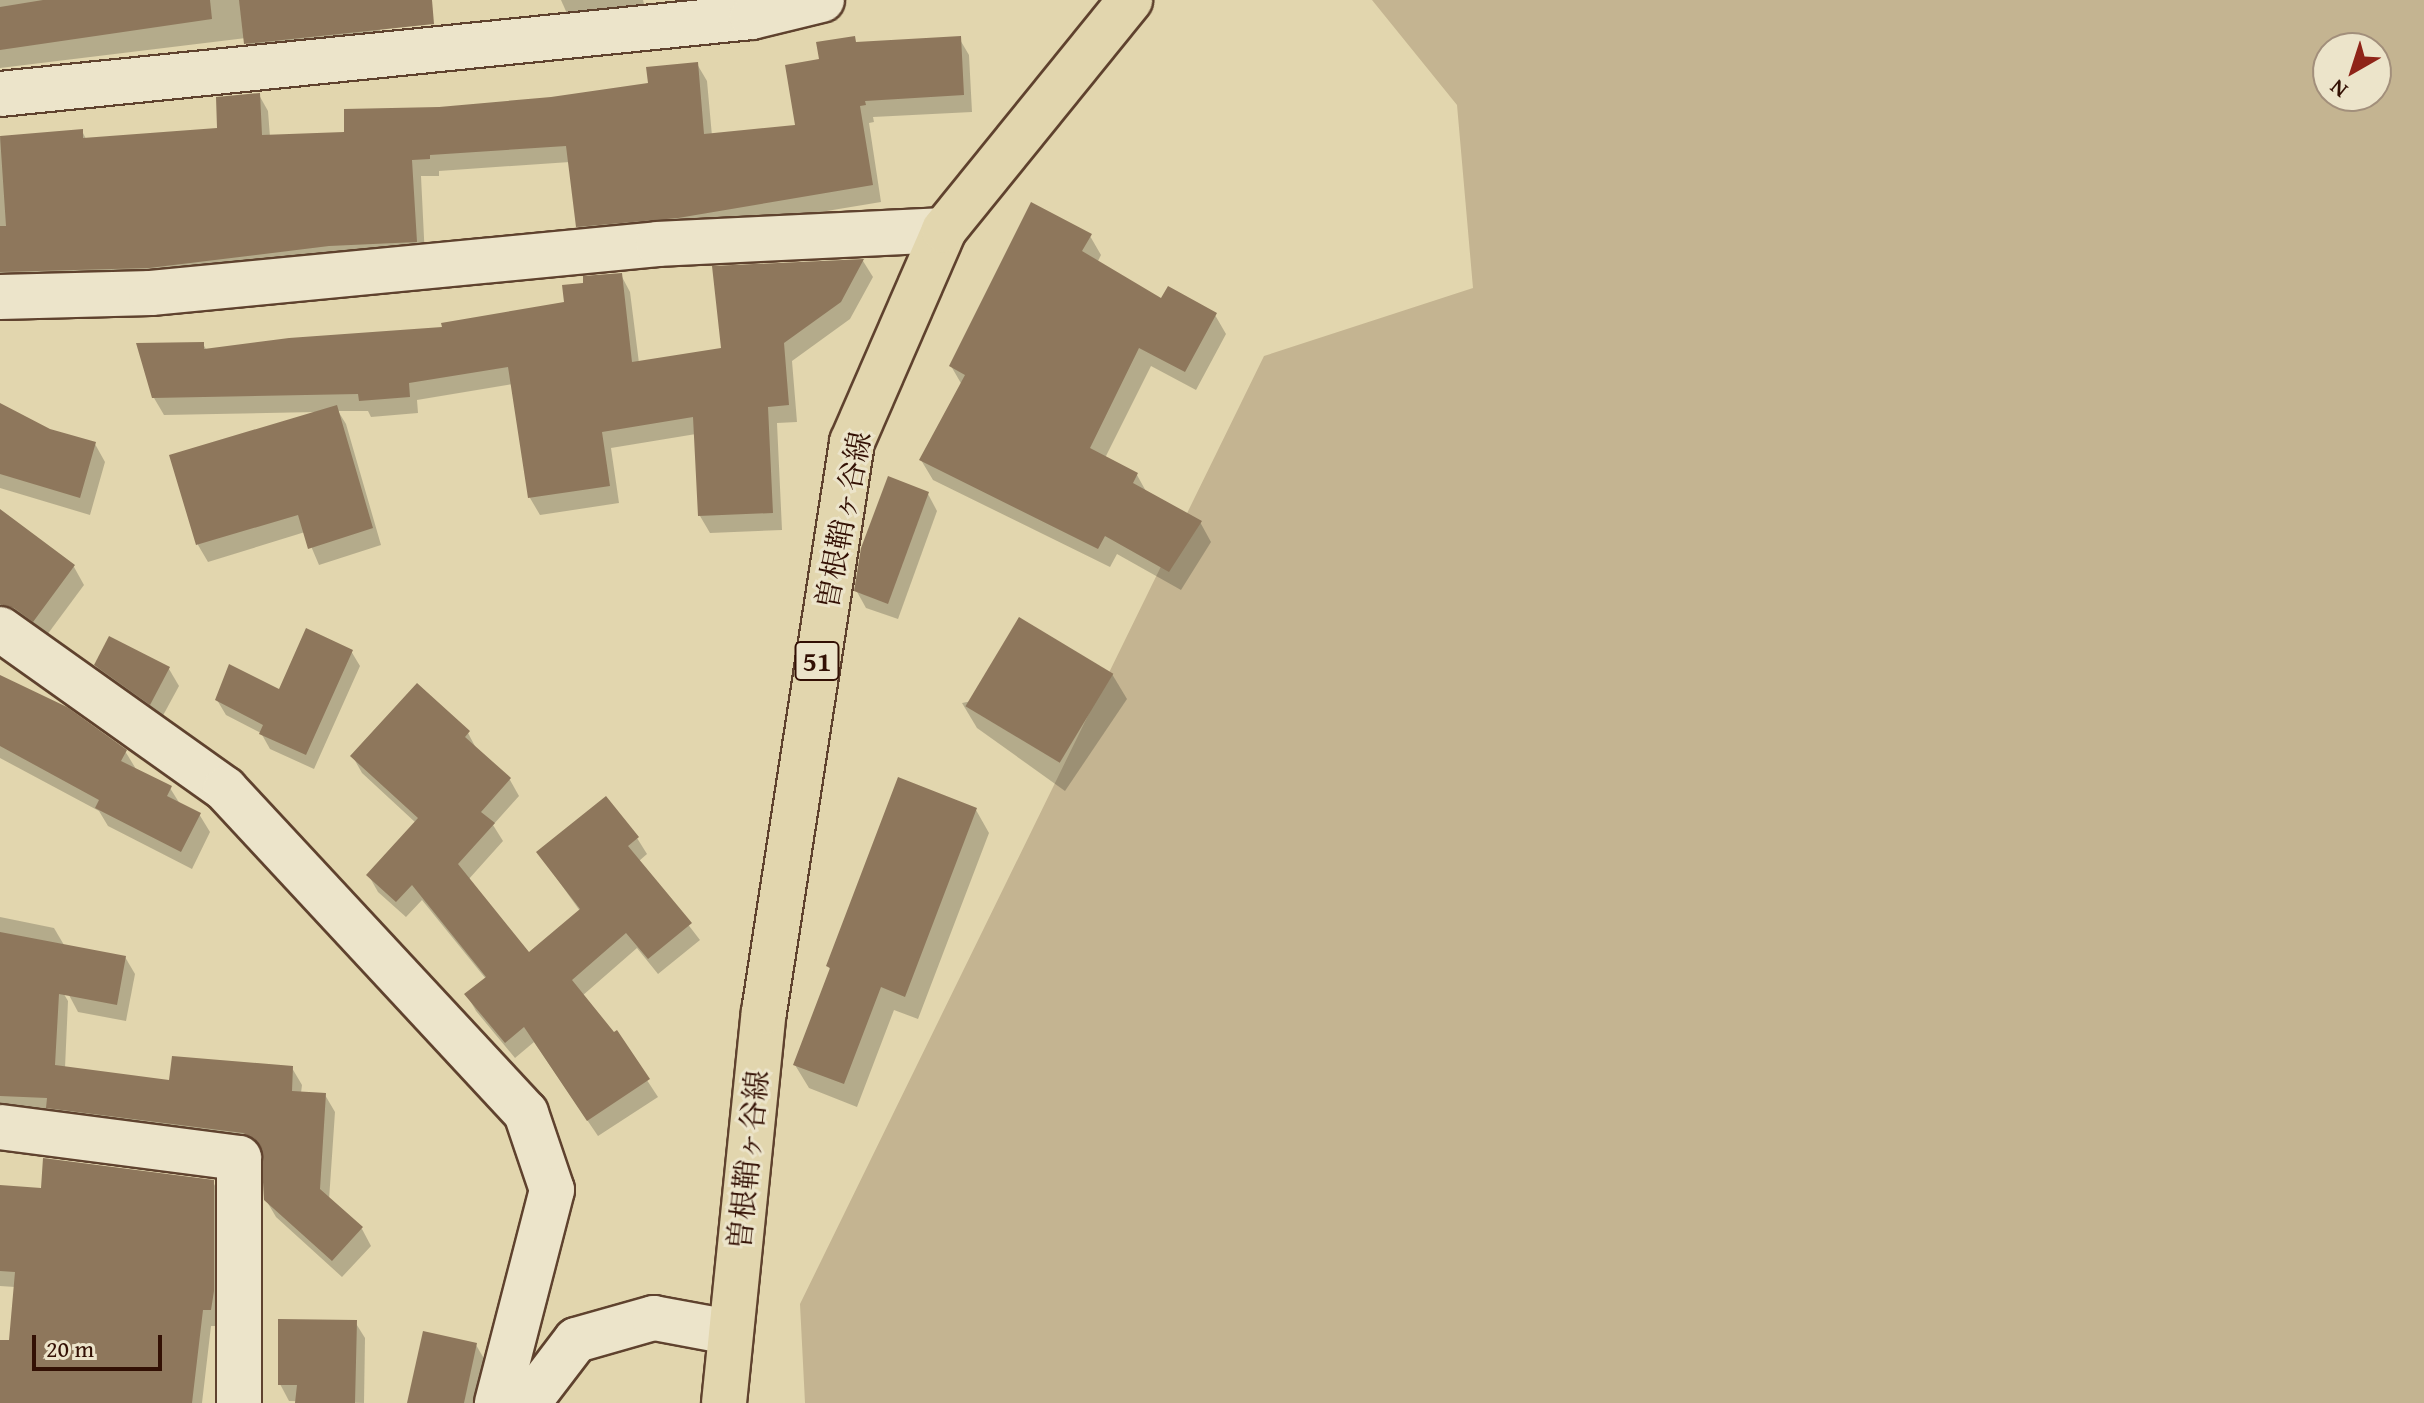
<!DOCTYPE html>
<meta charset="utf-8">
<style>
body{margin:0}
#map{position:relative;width:2424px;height:1403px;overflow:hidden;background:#e2d6ae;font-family:"Gentium Book Plus","Noto Serif JP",serif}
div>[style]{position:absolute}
.green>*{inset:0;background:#c4b491}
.shadow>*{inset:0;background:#0003}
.building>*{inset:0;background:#8e775c;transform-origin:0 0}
.roads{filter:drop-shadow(2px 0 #5f422e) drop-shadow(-2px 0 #5f422e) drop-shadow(0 2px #5f422e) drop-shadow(0 -2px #5f422e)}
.minor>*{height:44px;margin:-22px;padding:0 22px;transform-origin:22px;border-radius:22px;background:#ece4ca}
.major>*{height:44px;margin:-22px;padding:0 22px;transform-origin:22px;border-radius:22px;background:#e2d6ae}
span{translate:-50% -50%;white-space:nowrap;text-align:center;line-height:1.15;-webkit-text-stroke:6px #ece4ca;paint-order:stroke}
.shield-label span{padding:2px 6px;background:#ece4ca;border:2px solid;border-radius:6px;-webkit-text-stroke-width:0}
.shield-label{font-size:28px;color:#331004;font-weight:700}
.street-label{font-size:30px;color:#331004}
.north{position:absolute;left:2312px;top:32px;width:80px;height:80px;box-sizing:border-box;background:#ece4ca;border:2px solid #a28f7b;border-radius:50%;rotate:219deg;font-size:22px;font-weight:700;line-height:32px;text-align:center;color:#331004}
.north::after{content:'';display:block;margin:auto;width:28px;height:36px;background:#8f2418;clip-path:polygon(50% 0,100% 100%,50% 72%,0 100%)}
.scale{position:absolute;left:32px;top:1335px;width:130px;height:36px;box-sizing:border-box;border:4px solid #331004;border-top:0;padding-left:10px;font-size:24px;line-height:28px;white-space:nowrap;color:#331004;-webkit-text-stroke:6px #ece4ca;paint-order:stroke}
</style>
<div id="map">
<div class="green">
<div style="clip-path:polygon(evenodd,1372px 0,2424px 0,2424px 1403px,805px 1403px,800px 1304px,1264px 356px,1473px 288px,1457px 105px,1372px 0,2328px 48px,2376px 48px,2376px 96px,2328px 96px,2328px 48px)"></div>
</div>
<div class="shadow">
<div style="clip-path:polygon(0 0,377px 0,382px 47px,256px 60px,246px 38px,0 68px)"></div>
<div style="clip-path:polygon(561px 0,643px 0,646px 12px,573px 27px)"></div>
<div style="clip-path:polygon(959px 38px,969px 55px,972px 112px,873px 117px,874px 122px,869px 123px,881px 202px,688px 234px,588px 243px,578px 226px,570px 162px,439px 171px,439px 176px,421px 176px,425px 258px,0 285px,0 138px,82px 131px,86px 139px,219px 130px,259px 95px,268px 111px,270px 137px,346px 133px,440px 109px,551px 99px,650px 85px,697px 64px,707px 81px,712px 136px,797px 127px,821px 61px,857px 44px)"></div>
<div style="clip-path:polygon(1090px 236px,1101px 255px,1097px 263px,1162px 301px,1215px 315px,1226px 334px,1196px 390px,1151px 366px,1105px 458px,1137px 475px,1147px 493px,1200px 522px,1211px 542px,1181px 590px,1117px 554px,1110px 567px,933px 480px,921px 460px,962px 385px,951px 366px)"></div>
<div style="clip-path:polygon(863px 261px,873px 277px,850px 319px,792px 361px,797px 422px,777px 423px,782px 530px,710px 533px,700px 516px,696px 434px,611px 448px,619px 503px,540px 515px,530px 498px,513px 384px,417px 400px,418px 413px,371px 417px,368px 411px,338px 411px,346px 424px,381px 545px,319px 565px,305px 532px,208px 562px,198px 545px,172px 456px,317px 412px,164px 415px,154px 398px,203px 344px,207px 351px,444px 329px,566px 304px,586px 284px,621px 275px,630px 292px,639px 363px,724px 349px,715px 268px)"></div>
<div style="clip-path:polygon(0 407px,50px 431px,95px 444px,105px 462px,90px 515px,0 488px)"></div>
<div style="clip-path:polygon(928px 494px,937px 511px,898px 619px,866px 608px,856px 590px)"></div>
<div style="clip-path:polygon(0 511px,74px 567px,84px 585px,44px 639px,0 614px)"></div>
<div style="clip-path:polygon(110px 638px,169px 669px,179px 686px,160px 721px,106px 682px,96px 665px)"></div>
<div style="clip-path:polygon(351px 651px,360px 666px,314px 769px,270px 749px,261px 733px,226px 715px,217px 700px,280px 691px)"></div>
<div style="clip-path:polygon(1112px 674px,1127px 699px,1065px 791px,977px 728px,962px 703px)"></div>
<div style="clip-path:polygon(0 678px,125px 751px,136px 769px,170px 788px,180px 804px,199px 814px,210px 832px,192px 869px,108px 826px,99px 811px,0 758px)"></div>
<div style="clip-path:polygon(468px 733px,477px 750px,510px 780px,519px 796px,493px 825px,503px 841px,468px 880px,529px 954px,580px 911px,538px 852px,637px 838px,647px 854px,639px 861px,700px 940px,658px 974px,637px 948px,582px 996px,613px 1035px,616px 1033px,658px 1097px,598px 1136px,534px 1042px,515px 1058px,476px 1011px,467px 995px,486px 979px,422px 900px,406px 917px,378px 892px,369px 876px,416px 823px,362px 773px,353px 757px)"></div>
<div style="clip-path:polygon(976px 810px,989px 833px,918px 1019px,894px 1010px,857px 1107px,809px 1088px,795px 1065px,831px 971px,828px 966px)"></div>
<div style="clip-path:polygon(0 917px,54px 928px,64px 945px,0 961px)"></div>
<div style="clip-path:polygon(125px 957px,135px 974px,126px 1021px,78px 1012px,69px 995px)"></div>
<div style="clip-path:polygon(58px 984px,68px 1001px,65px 1068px,171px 1082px,292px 1068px,302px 1085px,301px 1093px,325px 1095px,335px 1112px,329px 1200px,362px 1229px,371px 1246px,342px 1277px,276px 1217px,266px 1200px,264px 1154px,58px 1124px,0 1112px,0 985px)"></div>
<div style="clip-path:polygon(213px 1182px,222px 1199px,220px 1326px,211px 1326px,202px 1403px,0 1403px,0 1342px,11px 1342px,15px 1287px,0 1286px,0 1187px,42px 1191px)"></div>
<div style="clip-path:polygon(355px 1322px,365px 1338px,364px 1403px,289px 1401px,280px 1384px)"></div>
<div style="clip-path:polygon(476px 1345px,486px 1362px,476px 1403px,409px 1403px)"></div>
</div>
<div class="building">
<div style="clip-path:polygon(43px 0,210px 0,212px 19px,0 50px,0 7px)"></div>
<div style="clip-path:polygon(239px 0,432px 0,434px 24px,244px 44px)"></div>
<div style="clip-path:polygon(855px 36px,856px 42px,961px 36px,964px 95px,865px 101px,866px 105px,860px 106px,873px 185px,678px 218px,576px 227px,566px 146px,430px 155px,430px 159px,412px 160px,417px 242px,329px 246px,149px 268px,0 272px,0 226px,6px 226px,0 136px,83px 129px,83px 138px,217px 128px,216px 97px,260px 93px,262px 135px,344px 132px,344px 109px,439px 107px,551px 97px,648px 83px,646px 67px,698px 62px,704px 134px,795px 125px,785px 65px,819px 59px,816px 42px)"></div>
<div style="clip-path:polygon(1031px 202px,1092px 234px,1082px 251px,1161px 298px,1168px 286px,1217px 313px,1185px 372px,1139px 348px,1090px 448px,1138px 473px,1133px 483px,1202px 521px,1169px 572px,1105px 536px,1098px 549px,919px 460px,965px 375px,949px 366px)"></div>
<div style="clip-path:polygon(864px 259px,841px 302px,784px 343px,789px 405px,768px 407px,773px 513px,698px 516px,693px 417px,602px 432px,610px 486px,528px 498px,508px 367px,409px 383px,410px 397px,359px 401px,358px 394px,152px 398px,136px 343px,204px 342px,204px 349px,289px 338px,442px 327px,441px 323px,564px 302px,562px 285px,583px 283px,583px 276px,622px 273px,632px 362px,721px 348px,712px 266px)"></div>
<div style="clip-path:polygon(0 403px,50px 429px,96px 442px,80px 498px,0 474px)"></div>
<div style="clip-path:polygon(337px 405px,373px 528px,308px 549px,298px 515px,196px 545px,169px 455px)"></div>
<div style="clip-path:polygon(888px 476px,929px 492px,888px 604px,854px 591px,861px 548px)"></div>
<div style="clip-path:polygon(0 509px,75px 565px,33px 622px,14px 608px,0 604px)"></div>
<div style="left:1019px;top:617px;width:110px;height:104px;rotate:31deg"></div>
<div style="clip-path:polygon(306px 628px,353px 650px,306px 755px,259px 734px,263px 725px,215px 700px,229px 664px,279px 689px)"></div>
<div style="clip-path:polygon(109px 636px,170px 667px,150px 705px,94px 665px)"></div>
<div style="clip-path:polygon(0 675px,67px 707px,127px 750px,121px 761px,172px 786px,167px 796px,201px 813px,181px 852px,95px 808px,99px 800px,0 746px)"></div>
<div style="clip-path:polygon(417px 683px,470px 731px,465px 737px,511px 778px,481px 812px,495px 823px,458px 864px,529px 952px,580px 909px,536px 852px,606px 796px,639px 837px,628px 846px,692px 923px,648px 959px,626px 933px,572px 980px,614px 1032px,617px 1030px,650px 1079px,587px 1121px,524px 1027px,505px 1043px,464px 994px,486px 977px,412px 885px,396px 902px,366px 875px,418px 818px,350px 756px)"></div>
<div style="clip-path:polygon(898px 777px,977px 808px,905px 997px,881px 987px,844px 1084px,793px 1065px,830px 968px,826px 966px)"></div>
<div style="clip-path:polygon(0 932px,126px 956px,117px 1005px,59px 994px,55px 1065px,169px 1080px,172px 1056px,293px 1066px,292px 1091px,326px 1093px,320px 1189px,363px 1227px,332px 1261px,264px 1200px,261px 1147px,254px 1138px,243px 1133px,46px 1108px,47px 1098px,0 1096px)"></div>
<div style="clip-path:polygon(43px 1158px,214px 1180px,214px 1291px,211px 1310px,203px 1310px,192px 1403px,0 1403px,0 1340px,9px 1340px,15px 1272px,0 1271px,0 1185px,41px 1188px)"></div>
<div style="clip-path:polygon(278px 1319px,357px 1320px,355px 1403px,295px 1403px,297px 1385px,278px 1385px)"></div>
<div style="clip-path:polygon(423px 1331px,477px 1343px,464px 1403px,407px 1403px)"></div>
</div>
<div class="roads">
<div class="minor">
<div style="left:0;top:94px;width:756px;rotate:-5.85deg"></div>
<div style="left:752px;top:17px;width:72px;rotate:-13.7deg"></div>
<div style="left:0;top:297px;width:151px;rotate:-1.5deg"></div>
<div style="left:151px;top:293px;width:509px;rotate:-5.52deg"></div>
<div style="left:658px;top:244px;width:286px;rotate:-2.8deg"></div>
<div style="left:0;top:629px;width:276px;rotate:35.4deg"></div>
<div style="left:225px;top:789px;width:442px;rotate:47.1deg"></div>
<div style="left:526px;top:1113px;width:81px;rotate:71.3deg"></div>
<div style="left:552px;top:1190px;width:220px;rotate:104.5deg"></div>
<div style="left:0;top:1127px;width:241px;rotate:7.4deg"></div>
<div style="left:239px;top:1158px;width:245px;rotate:90deg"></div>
<div style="left:528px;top:1403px;width:79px;rotate:-52.7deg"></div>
<div style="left:576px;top:1340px;width:81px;rotate:-15.8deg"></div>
<div style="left:654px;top:1318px;width:76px;rotate:10.6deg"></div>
</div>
<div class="major">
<div style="left:724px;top:1403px;width:393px;rotate:-84.2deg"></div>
<div style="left:764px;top:1012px;width:577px;rotate:-81.22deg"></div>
<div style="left:852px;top:442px;width:231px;rotate:-66.5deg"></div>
<div style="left:944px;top:230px;width:296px;rotate:-51deg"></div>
</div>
</div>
<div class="shield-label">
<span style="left:817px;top:661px">51</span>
</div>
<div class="street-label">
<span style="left:843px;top:520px;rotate:-79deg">曽根鞘ヶ谷線</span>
<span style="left:748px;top:1160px;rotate:-84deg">曽根鞘ヶ谷線</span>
</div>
<div class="north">N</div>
<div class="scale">20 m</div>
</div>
